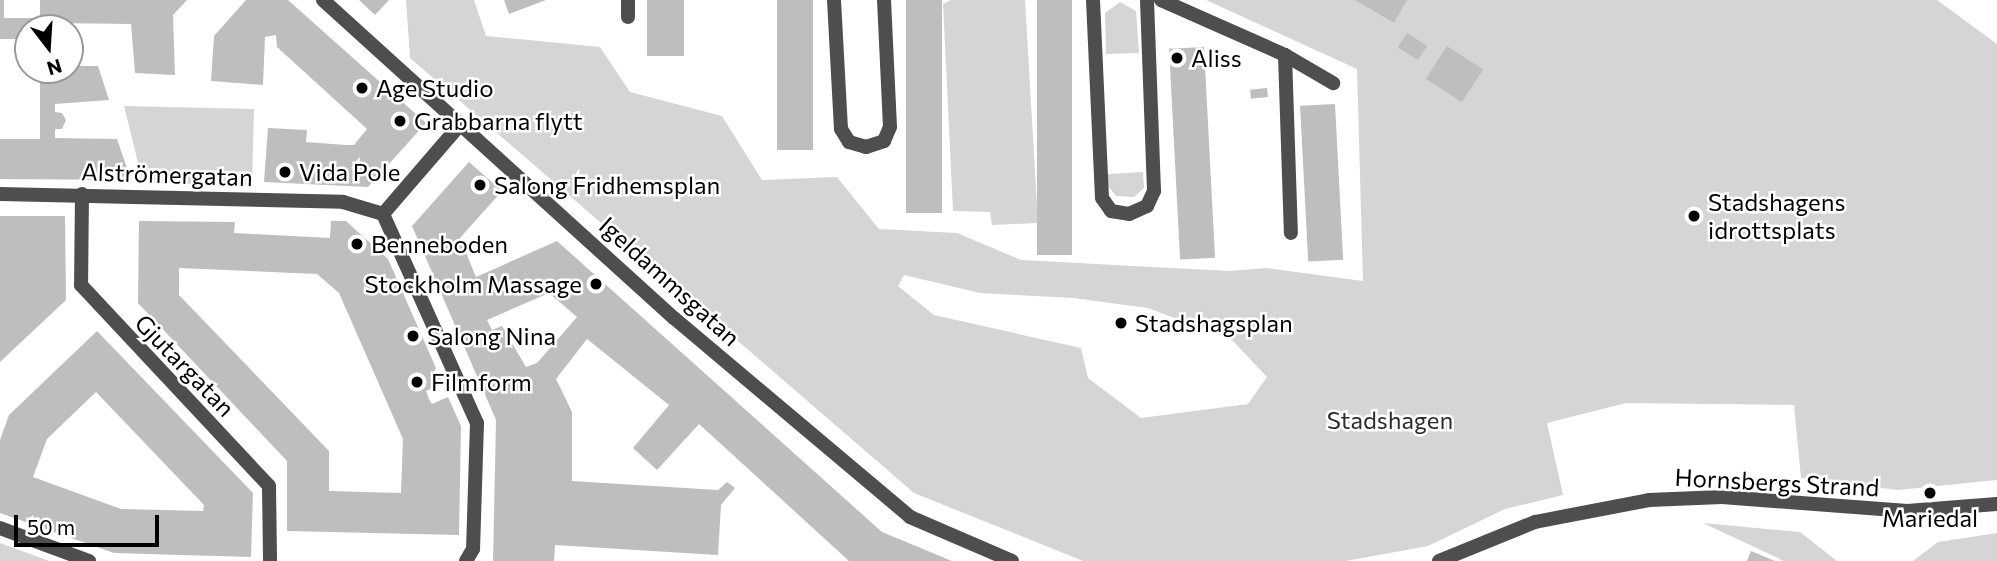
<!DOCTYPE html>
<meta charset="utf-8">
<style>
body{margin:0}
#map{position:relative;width:1997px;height:561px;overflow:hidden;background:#fff;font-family:Commissioner,sans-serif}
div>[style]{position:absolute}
.green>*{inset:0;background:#d5d5d5}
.building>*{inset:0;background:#bebebe;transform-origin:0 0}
.minor>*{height:14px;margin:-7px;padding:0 7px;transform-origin:7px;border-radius:7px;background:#4e4e4e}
.dots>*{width:19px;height:19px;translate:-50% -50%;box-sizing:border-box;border:4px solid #fff;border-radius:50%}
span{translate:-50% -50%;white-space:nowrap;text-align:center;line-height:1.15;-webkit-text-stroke:5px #fff;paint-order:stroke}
.poi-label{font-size:24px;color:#000}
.left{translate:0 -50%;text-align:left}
.right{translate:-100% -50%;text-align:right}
.street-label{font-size:24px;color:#000}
.park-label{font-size:24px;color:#2c2c2c}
.north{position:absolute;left:14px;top:14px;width:70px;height:70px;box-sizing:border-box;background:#fff;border:2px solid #999;border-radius:50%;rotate:163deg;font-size:19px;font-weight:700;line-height:28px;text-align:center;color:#000}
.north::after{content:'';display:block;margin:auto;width:24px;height:32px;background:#000;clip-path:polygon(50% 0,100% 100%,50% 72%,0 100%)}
.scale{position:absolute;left:14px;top:515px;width:145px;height:32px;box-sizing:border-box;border:4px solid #000;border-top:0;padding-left:9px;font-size:21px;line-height:24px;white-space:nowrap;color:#000;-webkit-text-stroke:5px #fff;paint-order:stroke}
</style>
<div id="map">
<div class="green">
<div style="clip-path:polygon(evenodd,406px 0,474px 0,486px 36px,600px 47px,630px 92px,722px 116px,762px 180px,837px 177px,879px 229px,957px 233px,1021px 260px,1228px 271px,1267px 268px,1363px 281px,1357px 69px,1206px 0,1937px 0,1997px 44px,1997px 480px,1898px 490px,1801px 478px,1794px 405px,1626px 403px,1547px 423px,1563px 495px,1505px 509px,1428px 546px,1346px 561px,1083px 561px,914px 493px,410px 58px,406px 0,904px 275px,980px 293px,1073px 298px,1148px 308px,1232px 340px,1267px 377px,1248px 404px,1141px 418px,1088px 378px,1081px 348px,934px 315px,898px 286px,904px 275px)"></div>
<div style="clip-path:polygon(951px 0,1025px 0,1038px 223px,992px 225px,990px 212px,953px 211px,943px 4px)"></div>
<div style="clip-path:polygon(1120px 2px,1136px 11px,1139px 53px,1106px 54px,1105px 13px)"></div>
<div style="clip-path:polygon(124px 106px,254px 109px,252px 185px,143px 183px)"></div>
<div style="clip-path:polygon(1143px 172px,1144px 188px,1134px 197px,1116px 196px,1108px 186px,1108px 174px)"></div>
<div style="clip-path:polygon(1703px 523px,1800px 532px,1837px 561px,1784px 561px)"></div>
<div style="clip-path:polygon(1997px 533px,1997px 561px,1913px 561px,1938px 542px)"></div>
<div style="clip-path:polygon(0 543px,49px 561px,0 561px)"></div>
</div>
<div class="building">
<div style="clip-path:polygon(0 0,4px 0,4px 18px,40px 18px,40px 0,187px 0,173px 15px,175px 75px,135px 73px,131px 24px,55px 23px,55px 28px,28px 28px,28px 39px,0 39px)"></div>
<div style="clip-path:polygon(246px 0,288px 0,426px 123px,368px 187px,264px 182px,268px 128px,307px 130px,306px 142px,345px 145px,354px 145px,367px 129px,277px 47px,276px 35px,265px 37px,263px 85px,211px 81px,214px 36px)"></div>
<div style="clip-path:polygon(359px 0,389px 0,375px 15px)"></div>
<div style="clip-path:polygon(504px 0,546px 0,509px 14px)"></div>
<div style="left:647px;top:0;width:37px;height:56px"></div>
<div style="left:777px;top:0;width:36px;height:150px"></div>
<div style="left:906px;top:0;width:36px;height:213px"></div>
<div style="left:1037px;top:0;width:35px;height:255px"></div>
<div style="clip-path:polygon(1355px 0,1407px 0,1394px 23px)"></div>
<div style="left:1407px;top:33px;width:24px;height:17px;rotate:33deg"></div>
<div style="left:1447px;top:46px;width:43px;height:39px;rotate:33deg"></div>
<div style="left:1204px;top:47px;width:211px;height:35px;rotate:87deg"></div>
<div style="clip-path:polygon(70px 66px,98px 66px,109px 100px,55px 104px,55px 112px,62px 113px,66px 120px,62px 129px,55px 129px,55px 138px,117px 139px,131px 180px,0 179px,0 139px,40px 139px,40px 70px,70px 70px)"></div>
<div style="left:1267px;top:88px;width:9px;height:17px;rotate:84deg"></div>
<div style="left:1335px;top:104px;width:156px;height:35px;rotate:87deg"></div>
<div style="clip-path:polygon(evenodd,469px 162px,502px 191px,460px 238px,476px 277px,557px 241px,882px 532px,952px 561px,849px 561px,699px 424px,657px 470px,633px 448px,669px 405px,587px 339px,556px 379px,572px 412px,572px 481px,718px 490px,727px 482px,735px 488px,721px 505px,718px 555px,555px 545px,554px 561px,493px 561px,496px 420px,412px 226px,469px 162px,549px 293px,577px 317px,537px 363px,526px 367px,502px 326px,492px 330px,487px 320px,549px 293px)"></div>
<div style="clip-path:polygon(0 216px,65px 216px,66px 300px,0 362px)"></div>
<div style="clip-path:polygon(evenodd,139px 221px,235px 222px,234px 233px,330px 238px,331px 221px,346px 221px,388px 259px,443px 384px,426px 391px,429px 399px,432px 404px,448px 397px,461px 426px,459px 535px,287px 531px,287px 461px,138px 303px,139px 221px,179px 268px,317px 274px,339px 293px,403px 439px,401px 493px,329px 491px,329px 451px,179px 295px,179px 268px)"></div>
<div style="clip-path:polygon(evenodd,97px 331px,253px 493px,251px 557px,114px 553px,0 513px,0 440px,9px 415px,97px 331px,96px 392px,204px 505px,203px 511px,121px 509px,33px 477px,47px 439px,96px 392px)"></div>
<div style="clip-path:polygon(1751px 551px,1775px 561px,1747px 561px)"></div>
</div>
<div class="minor">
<div style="left:323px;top:0;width:474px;rotate:42.2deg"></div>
<div style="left:674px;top:318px;width:309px;rotate:40.1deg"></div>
<div style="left:910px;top:517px;width:111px;rotate:23.3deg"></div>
<div style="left:628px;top:0;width:17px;rotate:90deg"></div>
<div style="left:834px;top:0;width:129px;rotate:86.9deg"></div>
<div style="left:841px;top:129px;width:15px;rotate:58deg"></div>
<div style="left:849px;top:142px;width:18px;rotate:16deg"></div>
<div style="left:866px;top:147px;width:19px;rotate:-18deg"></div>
<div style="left:884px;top:141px;width:15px;rotate:-67deg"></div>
<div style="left:890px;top:127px;width:127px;rotate:-92.7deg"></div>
<div style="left:1093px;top:0;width:198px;rotate:87.4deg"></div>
<div style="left:1102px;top:198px;width:16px;rotate:55deg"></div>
<div style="left:1111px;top:211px;width:18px;rotate:9deg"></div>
<div style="left:1129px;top:214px;width:20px;rotate:-24deg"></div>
<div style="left:1147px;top:206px;width:17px;rotate:-65deg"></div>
<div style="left:1154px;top:191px;width:191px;rotate:-92.1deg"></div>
<div style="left:1161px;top:0;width:136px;rotate:23.9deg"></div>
<div style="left:1285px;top:55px;width:178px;rotate:88.1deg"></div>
<div style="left:1285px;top:55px;width:56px;rotate:30.3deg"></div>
<div style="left:0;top:194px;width:343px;rotate:1.3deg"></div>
<div style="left:343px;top:202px;width:42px;rotate:16.7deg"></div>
<div style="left:82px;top:194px;width:91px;rotate:90.6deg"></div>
<div style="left:81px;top:285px;width:275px;rotate:46.9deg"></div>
<div style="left:269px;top:486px;width:75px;rotate:89.2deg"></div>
<div style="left:383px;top:214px;width:229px;rotate:65.8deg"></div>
<div style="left:477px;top:423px;width:126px;rotate:91.8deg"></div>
<div style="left:473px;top:549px;width:14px;rotate:120deg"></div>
<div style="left:383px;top:214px;width:116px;rotate:-49.2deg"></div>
<div style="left:0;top:528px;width:95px;rotate:20.3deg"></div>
<div style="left:1439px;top:561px;width:104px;rotate:-22.1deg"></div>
<div style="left:1535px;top:522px;width:116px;rotate:-10.9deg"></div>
<div style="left:1649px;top:500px;width:73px;rotate:-2.4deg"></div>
<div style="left:1722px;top:497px;width:186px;rotate:4.3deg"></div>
<div style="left:1907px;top:511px;width:90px;rotate:-4.4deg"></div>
</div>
<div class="dots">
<div style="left:1177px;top:58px;background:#000"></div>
<div style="left:362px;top:88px;background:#000"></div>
<div style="left:400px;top:121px;background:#000"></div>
<div style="left:285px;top:172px;background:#000"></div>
<div style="left:480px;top:185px;background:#000"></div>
<div style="left:1694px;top:216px;background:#000"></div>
<div style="left:357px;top:244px;background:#000"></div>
<div style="left:596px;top:284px;background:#000"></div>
<div style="left:1121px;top:323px;background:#000"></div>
<div style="left:413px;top:336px;background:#000"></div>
<div style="left:417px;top:382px;background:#000"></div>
<div style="left:1930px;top:493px;background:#000"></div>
</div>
<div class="poi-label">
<span class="left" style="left:1191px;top:58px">Aliss</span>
<span class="left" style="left:376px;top:88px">Age Studio</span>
<span class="left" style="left:414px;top:121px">Grabbarna flytt</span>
<span class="left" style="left:299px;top:172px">Vida Pole</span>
<span class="left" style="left:494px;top:185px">Salong Fridhemsplan</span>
<span class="left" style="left:1708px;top:216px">Stadshagens<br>idrottsplats</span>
<span class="left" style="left:371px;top:244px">Benneboden</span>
<span class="right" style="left:582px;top:284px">Stockholm Massage</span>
<span class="left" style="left:1135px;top:323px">Stadshagsplan</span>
<span class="left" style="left:427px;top:336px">Salong Nina</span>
<span class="left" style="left:431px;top:382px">Filmform</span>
<span style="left:1930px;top:518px">Mariedal</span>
</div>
<div class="street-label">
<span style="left:167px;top:174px;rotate:2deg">Alströmergatan</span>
<span style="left:670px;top:281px;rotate:42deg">Igeldammsgatan</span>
<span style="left:185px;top:365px;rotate:46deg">Gjutargatan</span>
<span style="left:1777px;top:482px;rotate:3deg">Hornsbergs Strand</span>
</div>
<div class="park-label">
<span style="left:1390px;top:420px">Stadshagen</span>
</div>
<div class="north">N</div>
<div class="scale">50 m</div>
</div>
